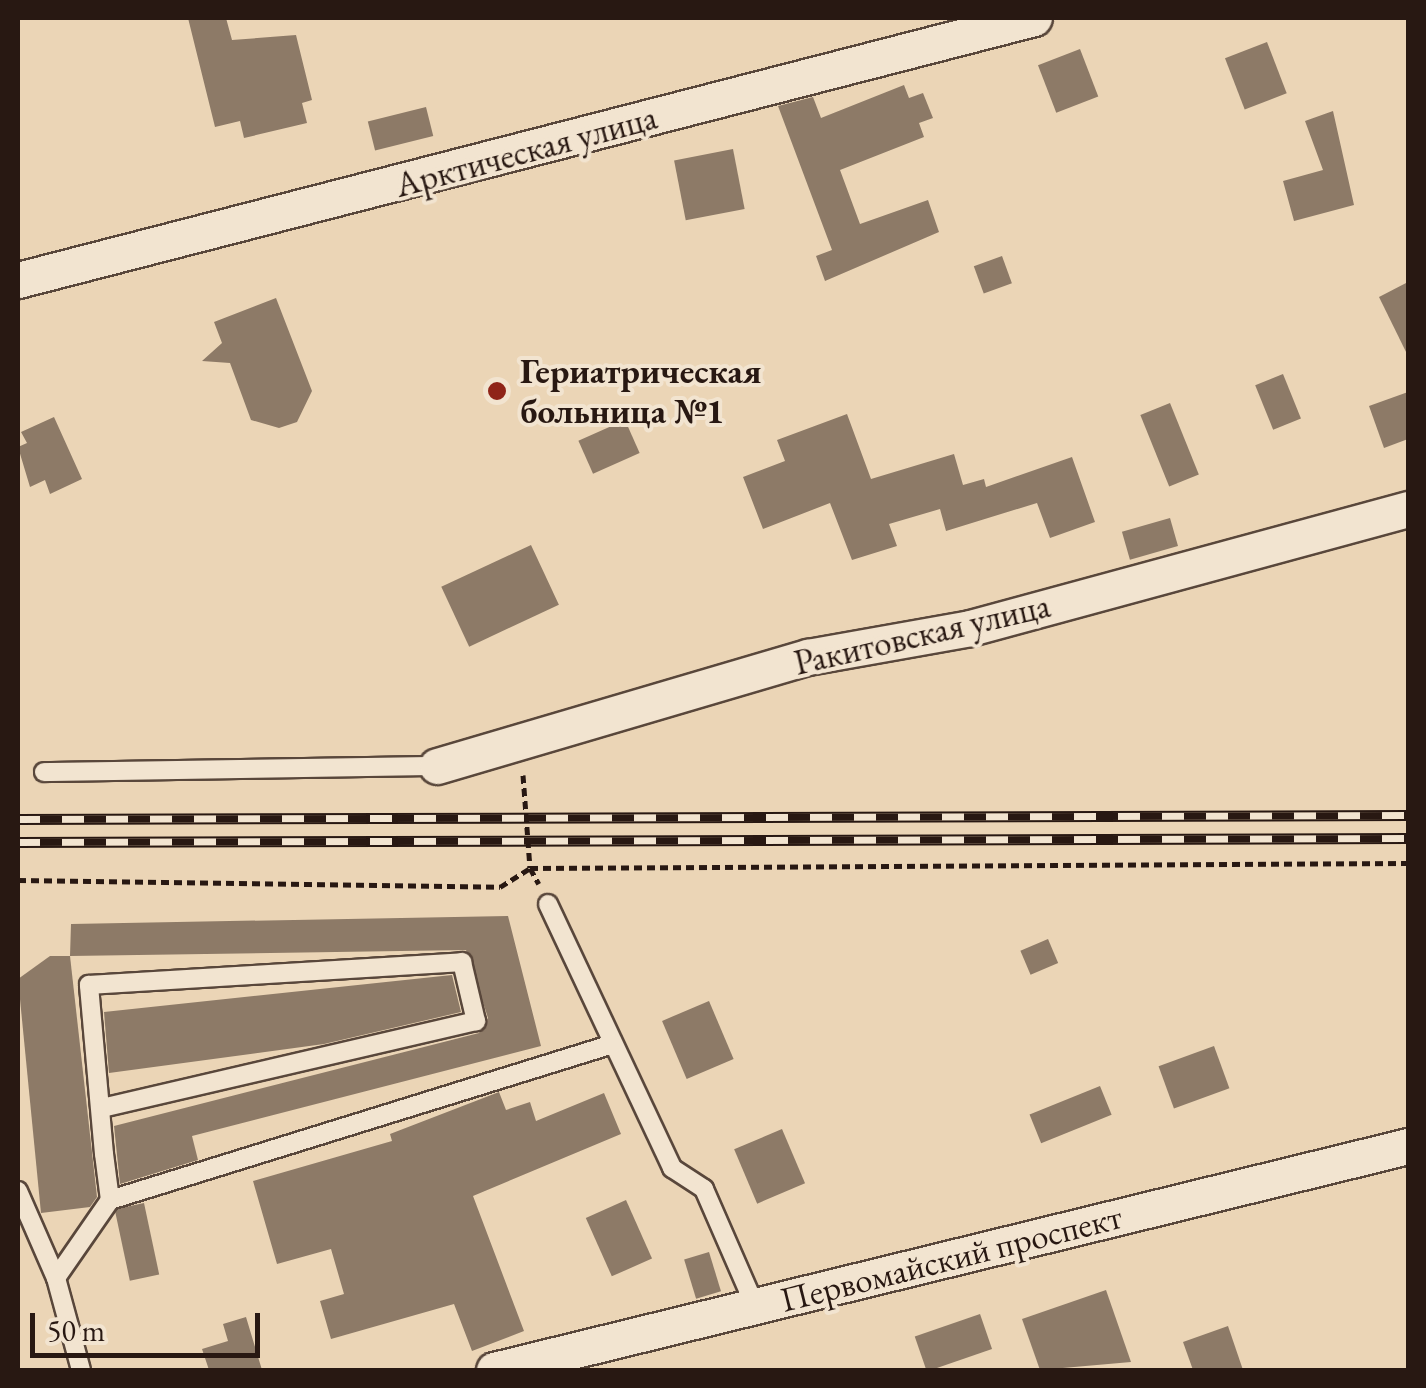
<!DOCTYPE html>
<meta charset="utf-8">
<style>
body{margin:0}
#map{position:relative;width:1426px;height:1388px;overflow:hidden;background:#ebd5b6;font-family:"EB Garamond",serif}
div>[style]{position:absolute}
.building>*{inset:0;background:#8d7a67;transform-origin:0 0}
.path>*{height:5px;margin-top:-2.5px;transform-origin:0;background:repeating-linear-gradient(90deg,#281812 0 8px,transparent 0 13px)}
.roads{filter:drop-shadow(2px 0 #59473b) drop-shadow(-2px 0 #59473b) drop-shadow(0 2px #59473b) drop-shadow(0 -2px #59473b)}
.service>*{height:18px;margin:-9px;padding:0 9px;transform-origin:9px;border-radius:9px;background:#f2e4d0}
.minor>*{height:35px;margin:-17.5px;padding:0 17.5px;transform-origin:17.5px;border-radius:17.5px;background:#f2e4d0}
.rail>*{height:11px;margin-top:-5.5px;transform-origin:0;background:repeating-linear-gradient(90deg,#f2e4d0 0 22px,#281812 0 44px);box-sizing:border-box;border-block:2px solid #281812}
.dots>*{width:28px;height:28px;translate:-50% -50%;box-sizing:border-box;border:5px solid #f2e4d0;border-radius:50%}
span{translate:-50% -50%;white-space:nowrap;text-align:center;line-height:1.15;-webkit-text-stroke:8px #f2e4d0;paint-order:stroke}
.street-label{font-size:35px;color:#281812}
.poi-label{font-size:35px;color:#281812;font-weight:700}
.left{translate:0 -50%;text-align:left}
.frame{position:absolute;inset:0;border:20px solid #281812;pointer-events:none}
.scale{position:absolute;left:30px;top:1313px;width:230px;height:45px;box-sizing:border-box;border:5px solid #281812;border-top:0;padding-left:12px;font-size:30px;line-height:35px;white-space:nowrap;color:#281812;-webkit-text-stroke:8px #f2e4d0;paint-order:stroke}
</style>
<div id="map">
<div class="building">
<div style="clip-path:polygon(188px 18px,226px 18px,232px 40px,296px 35px,312px 100px,302px 103px,307px 123px,244px 138px,240px 121px,215px 127px)"></div>
<div style="left:1267px;top:42px;width:55px;height:45px;rotate:69deg"></div>
<div style="left:1080px;top:49px;width:51px;height:45px;rotate:69deg"></div>
<div style="clip-path:polygon(904px 85px,909px 98px,923px 93px,933px 118px,919px 123px,924px 137px,840px 170px,860px 224px,928px 200px,939px 232px,825px 281px,816px 256px,832px 250px,778px 106px,813px 97px,821px 118px)"></div>
<div style="left:426px;top:107px;width:30px;height:60px;rotate:76deg"></div>
<div style="clip-path:polygon(1333px 111px,1354px 205px,1294px 221px,1283px 181px,1323px 170px,1305px 121px)"></div>
<div style="left:733px;top:149px;width:61px;height:60px;rotate:79deg"></div>
<div style="left:1002px;top:256px;width:29px;height:30px;rotate:70deg"></div>
<div style="clip-path:polygon(1408px 282px,1408px 356px,1379px 297px)"></div>
<div style="clip-path:polygon(276px 298px,312px 391px,297px 422px,279px 428px,251px 420px,230px 363px,202px 361px,222px 343px,214px 322px)"></div>
<div style="left:1283px;top:374px;width:48px;height:30px;rotate:68deg"></div>
<div style="clip-path:polygon(1408px 392px,1408px 439px,1384px 448px,1369px 406px)"></div>
<div style="left:1170px;top:403px;width:77px;height:32px;rotate:68deg"></div>
<div style="clip-path:polygon(847px 414px,871px 479px,954px 454px,963px 485px,984px 479px,986px 487px,1072px 457px,1095px 522px,1050px 538px,1037px 503px,946px 531px,940px 509px,889px 524px,897px 546px,852px 560px,830px 503px,763px 529px,743px 477px,785px 461px,777px 440px)"></div>
<div style="clip-path:polygon(54px 417px,82px 479px,50px 494px,45px 480px,30px 487px,18px 447px,27px 443px,21px 432px)"></div>
<div style="left:625px;top:420px;width:36px;height:51px;rotate:66deg"></div>
<div style="left:1170px;top:518px;width:29px;height:50px;rotate:74deg"></div>
<div style="left:531px;top:545px;width:66px;height:99px;rotate:65deg"></div>
<div style="clip-path:polygon(508px 916px,541px 1046px,192px 1136px,198px 1160px,120px 1184px,114px 1126px,479px 1033px,488px 1018px,466px 950px,70px 956px,71px 924px)"></div>
<div style="left:1048px;top:939px;width:26px;height:30px;rotate:67deg"></div>
<div style="clip-path:polygon(50px 956px,70px 956px,97px 1197px,90px 1207px,41px 1213px,18px 979px)"></div>
<div style="clip-path:polygon(452px 975px,461px 1012px,324px 1044px,109px 1073px,104px 1012px)"></div>
<div style="left:709px;top:1001px;width:63px;height:51px;rotate:67deg"></div>
<div style="left:1214px;top:1046px;width:45px;height:59px;rotate:70deg"></div>
<div style="left:1100px;top:1086px;width:31px;height:76px;rotate:68deg"></div>
<div style="clip-path:polygon(499px 1092px,506px 1110px,530px 1102px,536px 1121px,604px 1093px,621px 1134px,473px 1196px,524px 1331px,472px 1351px,454px 1304px,331px 1339px,320px 1301px,344px 1294px,331px 1249px,277px 1264px,253px 1181px,392px 1141px,390px 1134px)"></div>
<div style="left:782px;top:1129px;width:59px;height:52px;rotate:67deg"></div>
<div style="left:626px;top:1200px;width:64px;height:44px;rotate:66deg"></div>
<div style="left:144px;top:1203px;width:73px;height:30px;rotate:78deg"></div>
<div style="left:709px;top:1252px;width:41px;height:26px;rotate:73deg"></div>
<div style="clip-path:polygon(1106px 1290px,1131px 1362px,1040px 1370px,1022px 1319px)"></div>
<div style="left:980px;top:1314px;width:37px;height:69px;rotate:71deg"></div>
<div style="clip-path:polygon(246px 1317px,262px 1370px,209px 1370px,202px 1349px,228px 1341px,223px 1324px)"></div>
<div style="clip-path:polygon(1228px 1326px,1243px 1370px,1193px 1370px,1183px 1342px)"></div>
</div>
<div class="path">
<div style="left:523px;top:775px;width:93px;rotate:85.7deg"></div>
<div style="left:530px;top:868px;width:878px;rotate:-0.33deg"></div>
<div style="left:18px;top:880px;width:482px;rotate:0.8deg"></div>
<div style="left:500px;top:887px;width:36px;rotate:-32deg"></div>
<div style="left:530px;top:868px;width:18px;rotate:61deg"></div>
</div>
<div class="roads">
<div class="service">
<div style="left:44px;top:772px;width:393px;rotate:-0.9deg"></div>
<div style="left:548px;top:904px;width:292px;rotate:64.8deg"></div>
<div style="left:672px;top:1168px;width:38px;rotate:33deg"></div>
<div style="left:704px;top:1189px;width:128px;rotate:66.4deg"></div>
<div style="left:18px;top:1191px;width:95px;rotate:66.4deg"></div>
<div style="left:56px;top:1278px;width:95px;rotate:74.8deg"></div>
<div style="left:110px;top:1200px;width:527px;rotate:-17.23deg"></div>
<div style="left:56px;top:1278px;width:95px;rotate:-55.3deg"></div>
<div style="left:110px;top:1200px;width:46px;rotate:-97.4deg"></div>
<div style="left:104px;top:1154px;width:170px;rotate:-95.1deg"></div>
<div style="left:89px;top:985px;width:374px;rotate:-3.5deg"></div>
<div style="left:462px;top:962px;width:61px;rotate:76.7deg"></div>
<div style="left:476px;top:1021px;width:385px;rotate:166.9deg"></div>
</div>
<div class="minor">
<div style="left:18px;top:280px;width:1049px;rotate:-14.46deg"></div>
<div style="left:437px;top:766px;width:387px;rotate:-16.4deg"></div>
<div style="left:808px;top:657px;width:165px;rotate:-10.1deg"></div>
<div style="left:970px;top:628px;width:454px;rotate:-15.2deg"></div>
<div style="left:494px;top:1370px;width:941px;rotate:-13.77deg"></div>
</div>
</div>
<div class="rail">
<div style="left:18px;top:819px;width:1390px;rotate:-0.16deg"></div>
<div style="left:18px;top:842px;width:1390px;rotate:-0.16deg"></div>
</div>
<div class="dots">
<div style="left:497px;top:391px;background:#8f2418"></div>
</div>
<div class="street-label">
<span style="left:526px;top:151px;rotate:-15deg">Арктическая улица</span>
<span style="left:922px;top:634px;rotate:-13deg">Ракитовская улица</span>
<span style="left:951px;top:1258px;rotate:-14deg">Первомайский проспект</span>
</div>
<div class="poi-label">
<span class="left" style="left:520px;top:391px">Гериатрическая<br>больница №1</span>
</div>
<div class="frame"></div>
<div class="scale">50 m</div>
</div>
